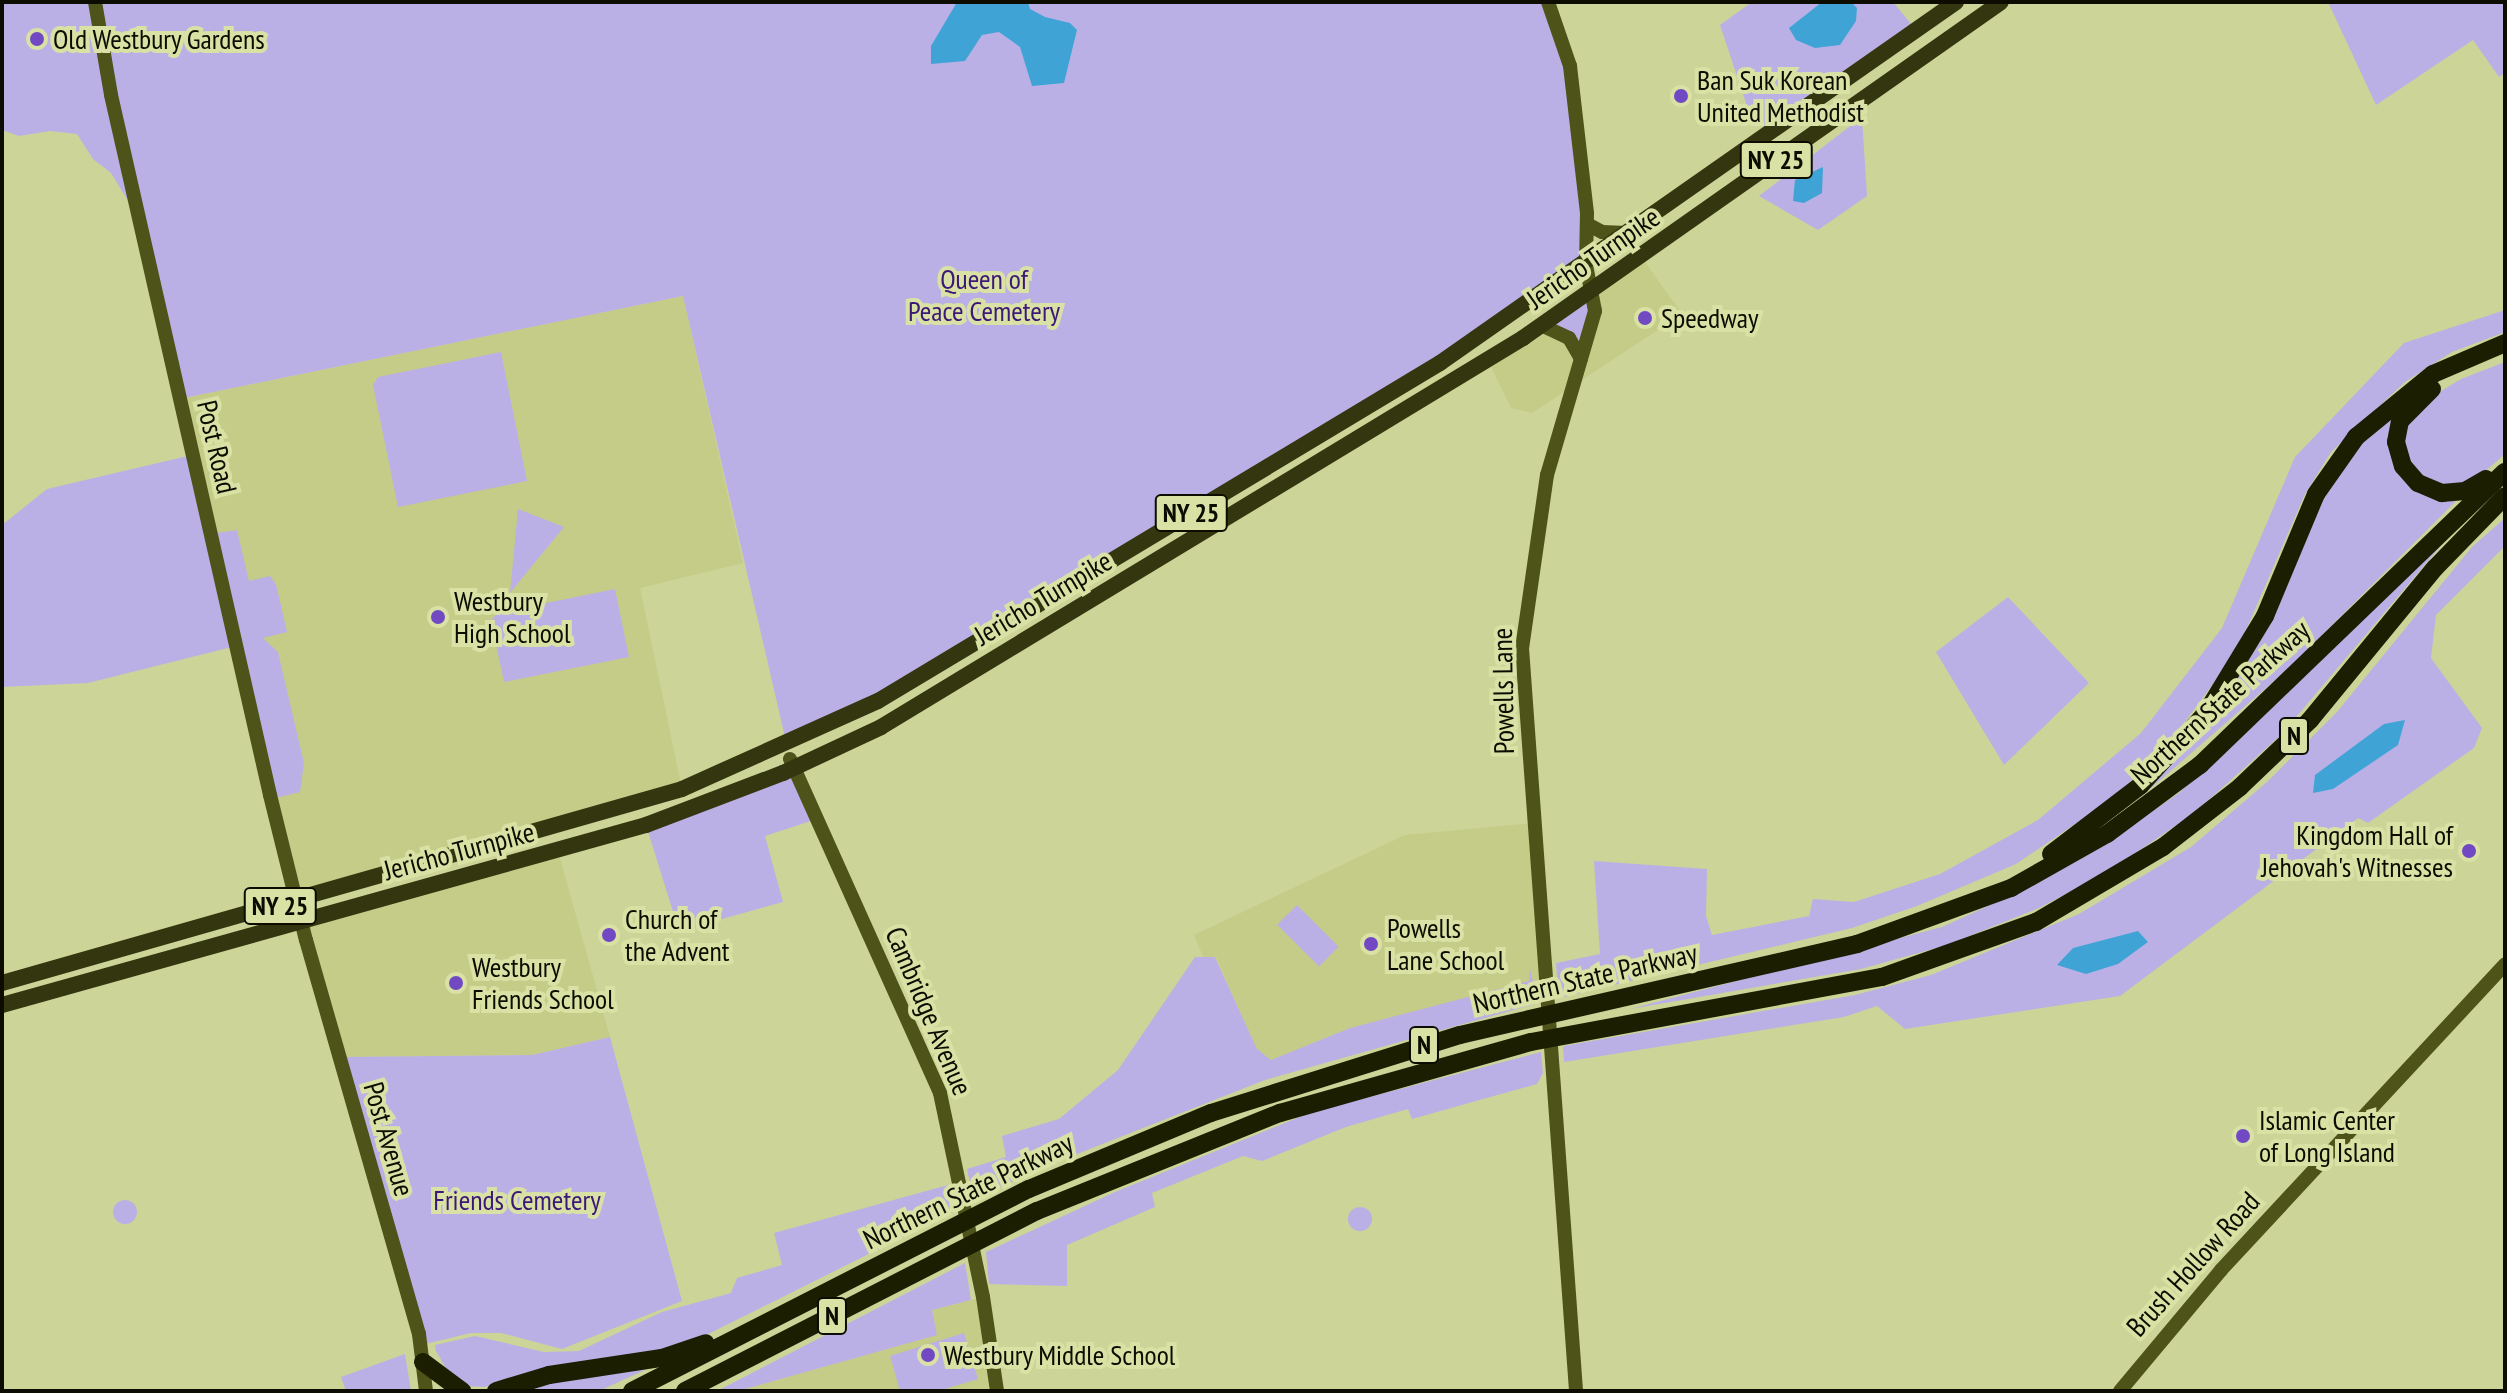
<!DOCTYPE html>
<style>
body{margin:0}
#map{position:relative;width:2507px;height:1393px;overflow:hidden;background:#ccd498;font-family:"PT Sans Narrow",sans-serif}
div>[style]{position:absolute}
.built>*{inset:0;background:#c4cc88}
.green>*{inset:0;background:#bbb0e6;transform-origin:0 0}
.round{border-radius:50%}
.water>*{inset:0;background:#3fa4d5}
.secondary>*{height:14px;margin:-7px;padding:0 7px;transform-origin:7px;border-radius:7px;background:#4e5319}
.primary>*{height:16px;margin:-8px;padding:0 8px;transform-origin:8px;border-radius:8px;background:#33360e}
.highway>*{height:18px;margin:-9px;padding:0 9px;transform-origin:9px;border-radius:9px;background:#1c1e02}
.dots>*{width:22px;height:22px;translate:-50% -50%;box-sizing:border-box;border:4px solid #d9e1a4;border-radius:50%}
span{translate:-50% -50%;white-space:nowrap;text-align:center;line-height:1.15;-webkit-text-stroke:8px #d9e1a4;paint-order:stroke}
.shield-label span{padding:2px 6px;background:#d9e1a4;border:2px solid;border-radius:6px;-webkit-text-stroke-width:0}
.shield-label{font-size:26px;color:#0c0d00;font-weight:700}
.poi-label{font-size:28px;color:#0c0d00}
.left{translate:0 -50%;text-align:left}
.right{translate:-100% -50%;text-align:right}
.street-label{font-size:28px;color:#0c0d00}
.park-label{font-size:28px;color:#3c1876}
.frame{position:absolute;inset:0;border:4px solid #0c0d00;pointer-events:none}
</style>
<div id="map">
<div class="built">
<div style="clip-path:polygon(1642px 258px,1682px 314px,1532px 413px,1511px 408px,1488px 360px)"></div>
<div style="clip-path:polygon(683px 296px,743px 563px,640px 588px,682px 789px,297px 902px,179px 399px)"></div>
<div style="clip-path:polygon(1535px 823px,1547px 978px,1350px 1028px,1263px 1064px,1216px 957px,1205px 961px,1194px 935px,1405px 835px)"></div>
<div style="clip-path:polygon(558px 851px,610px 1037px,532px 1055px,339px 1057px,300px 920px)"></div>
<div style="clip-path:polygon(983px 1297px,997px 1391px,738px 1391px,936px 1335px,932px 1310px)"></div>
</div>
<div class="green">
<div style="clip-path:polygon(2px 2px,1548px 2px,1562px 39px,1586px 265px,1440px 363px,787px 746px,683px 296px,179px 399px,138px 217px,111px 173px,93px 159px,77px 134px,50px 131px,19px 136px,2px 130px)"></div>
<div style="clip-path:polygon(1752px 2px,1893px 2px,1916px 30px,1770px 132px,1747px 106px,1720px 25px)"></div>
<div style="clip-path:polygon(2328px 2px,2505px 2px,2505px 73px,2499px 77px,2473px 40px,2376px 105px)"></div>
<div style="clip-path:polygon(1862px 117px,1867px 196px,1818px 230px,1759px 196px)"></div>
<div style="clip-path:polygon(1590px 297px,1581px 350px,1550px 325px)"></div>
<div style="clip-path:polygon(2505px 310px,2505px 332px,2452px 352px,2405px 382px,2331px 452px,2305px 494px,2236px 653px,2172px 739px,2115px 797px,2016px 864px,1917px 906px,1852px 928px,1559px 998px,1556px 963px,1600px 954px,1594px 861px,1707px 869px,1706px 916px,1712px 935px,1809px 916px,1813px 899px,1854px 902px,1940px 874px,2038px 820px,2141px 733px,2222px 628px,2295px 457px,2404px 343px)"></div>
<div style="clip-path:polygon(501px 352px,527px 481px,398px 507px,373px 385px,378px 377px)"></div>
<div style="clip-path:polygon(2505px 362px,2505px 454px,2475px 480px,2456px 486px,2435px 485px,2420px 476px,2403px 449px,2407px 419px,2418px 405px,2461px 379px)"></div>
<div style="clip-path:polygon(2405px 405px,2402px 475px,2456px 501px,2289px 668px,2135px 802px,2219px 706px,2244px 668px,2270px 624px,2318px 502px,2366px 435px)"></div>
<div style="clip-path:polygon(192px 455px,210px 534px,237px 530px,249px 581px,270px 576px,276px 584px,287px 632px,263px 638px,278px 652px,304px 763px,300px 792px,271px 799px,236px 646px,88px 683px,2px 687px,2px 525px,47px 489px)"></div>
<div style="clip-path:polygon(518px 509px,564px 527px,510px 593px)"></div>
<div style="clip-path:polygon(2505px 518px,2505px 546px,2436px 615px,2431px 658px,2482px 728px,2474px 748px,2368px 823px,2358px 818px,2120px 996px,1905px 1029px,1877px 1006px,1844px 1017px,1564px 1062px,1563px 1046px,1855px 995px,1931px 975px,2079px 914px,2191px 847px,2267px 782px,2337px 712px,2472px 547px)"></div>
<div style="clip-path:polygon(2445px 541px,2281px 735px,2194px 813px,2108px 872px,2039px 908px,1947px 945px,1861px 969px,1630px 1009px,1942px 927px,2032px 886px,2101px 847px,2179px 793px)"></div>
<div style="clip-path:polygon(615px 589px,629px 657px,504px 682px,491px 621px,497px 613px)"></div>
<div style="clip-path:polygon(2008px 597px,2089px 683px,2004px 765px,1936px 652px)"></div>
<div style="clip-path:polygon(794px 769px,817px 819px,765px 836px,783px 902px,679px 931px,646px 825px)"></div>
<div style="left:1297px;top:905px;width:59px;height:28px;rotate:45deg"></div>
<div style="clip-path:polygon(1195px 957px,1215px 957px,1257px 1049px,1271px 1060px,1350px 1028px,1529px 981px,1530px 969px,1538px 1003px,1265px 1080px,1034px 1171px,974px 1201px,967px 1169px,1006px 1157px,1002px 1136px,1059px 1119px,1118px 1070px)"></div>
<div style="clip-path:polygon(610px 1037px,682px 1301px,562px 1349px,501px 1333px,471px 1333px,421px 1345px,339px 1057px,532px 1055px)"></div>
<div style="clip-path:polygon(1541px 1052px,1543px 1073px,1537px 1084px,1412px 1119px,1408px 1109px,1346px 1127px,1262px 1161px,1243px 1156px,1152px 1193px,1155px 1207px,1067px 1245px,1067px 1286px,989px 1284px,986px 1252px,1115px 1192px,1312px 1112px)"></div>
<div style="clip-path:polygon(948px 1185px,953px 1212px,686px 1345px,539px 1370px,485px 1387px,467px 1386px,448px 1372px,436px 1351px,435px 1345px,475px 1336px,544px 1352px,579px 1351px,662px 1312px,731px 1293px,737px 1278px,782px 1265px,774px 1233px)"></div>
<div class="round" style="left:113px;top:1200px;width:24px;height:24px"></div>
<div class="round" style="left:1348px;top:1207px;width:24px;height:24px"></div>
<div style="clip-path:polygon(965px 1263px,971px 1300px,932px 1310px,937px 1335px,738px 1391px,717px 1391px)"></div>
<div style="clip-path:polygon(964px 1333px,978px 1379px,938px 1391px,900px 1391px,890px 1356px)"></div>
<div style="clip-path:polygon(405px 1354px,411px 1391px,346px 1391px,341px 1377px)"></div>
<div style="clip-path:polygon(647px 1363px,647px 1369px,599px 1391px,501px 1391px)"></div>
</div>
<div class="water">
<div style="clip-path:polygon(957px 2px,1028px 2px,1030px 9px,1045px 17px,1070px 23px,1077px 30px,1064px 83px,1032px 86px,1020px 47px,999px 32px,982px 35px,965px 61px,931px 64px,931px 46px)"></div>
<div style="clip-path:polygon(1822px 2px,1851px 2px,1857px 8px,1856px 21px,1840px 45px,1815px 48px,1796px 40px,1789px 28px)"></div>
<div style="clip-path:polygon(1823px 167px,1822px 193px,1804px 203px,1793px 201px,1795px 180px)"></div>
<div style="clip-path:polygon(2405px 720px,2398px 745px,2333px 789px,2313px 793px,2315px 775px,2384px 724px)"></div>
<div style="clip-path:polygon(2138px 931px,2148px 942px,2118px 964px,2086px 974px,2057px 965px,2073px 948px)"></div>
</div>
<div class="secondary">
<div style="left:95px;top:2px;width:94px;rotate:80.2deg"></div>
<div style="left:111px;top:95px;width:718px;rotate:77.2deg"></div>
<div style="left:270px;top:795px;width:149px;rotate:76.1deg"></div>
<div style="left:306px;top:940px;width:410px;rotate:74deg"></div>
<div style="left:419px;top:1334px;width:57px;rotate:83deg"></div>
<div style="left:1548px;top:2px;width:68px;rotate:71deg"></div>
<div style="left:1570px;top:66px;width:148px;rotate:83.4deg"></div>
<div style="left:1587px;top:213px;width:52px;rotate:91.1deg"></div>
<div style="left:1586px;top:265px;width:47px;rotate:78.9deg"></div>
<div style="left:1595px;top:311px;width:171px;rotate:106.3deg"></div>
<div style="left:1547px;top:475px;width:175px;rotate:98.2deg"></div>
<div style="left:1522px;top:648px;width:745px;rotate:85.84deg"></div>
<div style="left:1587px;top:224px;width:17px;rotate:28deg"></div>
<div style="left:1602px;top:232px;width:25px;rotate:2deg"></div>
<div style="left:1541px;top:325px;width:31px;rotate:25deg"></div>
<div style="left:1569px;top:338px;width:24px;rotate:60deg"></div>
<div style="left:790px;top:759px;width:366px;rotate:65.8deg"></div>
<div style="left:940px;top:1093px;width:208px;rotate:78.1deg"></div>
<div style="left:983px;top:1297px;width:95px;rotate:81.5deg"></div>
<div style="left:2120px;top:1391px;width:158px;rotate:-50.1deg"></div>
<div style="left:2221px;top:1270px;width:417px;rotate:-47.1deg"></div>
</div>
<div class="primary">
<div style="left:2px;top:983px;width:707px;rotate:-15.92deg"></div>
<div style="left:682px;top:789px;width:215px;rotate:-24.2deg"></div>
<div style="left:878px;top:701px;width:656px;rotate:-31.02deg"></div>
<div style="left:1440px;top:363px;width:630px;rotate:-34.98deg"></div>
<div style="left:2px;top:1005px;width:669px;rotate:-15.62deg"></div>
<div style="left:646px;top:825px;width:147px;rotate:-20.8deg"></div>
<div style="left:783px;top:773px;width:108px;rotate:-25.1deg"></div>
<div style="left:881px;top:727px;width:751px;rotate:-31.21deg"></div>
<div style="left:1523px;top:338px;width:584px;rotate:-35.1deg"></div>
</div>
<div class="highway">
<div style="left:2432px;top:389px;width:45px;rotate:135deg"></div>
<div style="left:2400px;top:421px;width:21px;rotate:101deg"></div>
<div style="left:2396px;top:442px;width:25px;rotate:74deg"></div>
<div style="left:2403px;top:466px;width:23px;rotate:49deg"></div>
<div style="left:2418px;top:483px;width:26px;rotate:23deg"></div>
<div style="left:2442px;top:493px;width:23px;rotate:-5deg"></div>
<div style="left:2465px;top:491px;width:24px;rotate:-30deg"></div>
<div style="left:2051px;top:854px;width:112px;rotate:-37.4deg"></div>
<div style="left:2140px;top:786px;width:98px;rotate:-47.9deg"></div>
<div style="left:2206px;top:713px;width:114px;rotate:-58.7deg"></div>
<div style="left:2265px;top:616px;width:132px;rotate:-67.3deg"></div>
<div style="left:2316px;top:494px;width:70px;rotate:-54.9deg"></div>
<div style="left:2356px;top:437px;width:99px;rotate:-39.3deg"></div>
<div style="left:2433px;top:374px;width:78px;rotate:-23.3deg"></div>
<div style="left:423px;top:1362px;width:49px;rotate:36.6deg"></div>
<div style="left:496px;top:1391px;width:55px;rotate:-16.8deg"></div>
<div style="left:549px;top:1375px;width:114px;rotate:-8.6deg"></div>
<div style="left:662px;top:1358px;width:46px;rotate:-18.8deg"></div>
<div style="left:632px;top:1391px;width:445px;rotate:-27deg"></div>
<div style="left:1029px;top:1189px;width:197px;rotate:-22.7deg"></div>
<div style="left:1211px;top:1113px;width:261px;rotate:-17.4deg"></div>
<div style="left:1460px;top:1035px;width:407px;rotate:-12.9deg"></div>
<div style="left:1857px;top:944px;width:164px;rotate:-20deg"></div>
<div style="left:2011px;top:888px;width:110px;rotate:-29.4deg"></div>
<div style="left:2107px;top:834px;width:116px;rotate:-36.6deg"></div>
<div style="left:2200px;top:765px;width:423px;rotate:-43.9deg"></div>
<div style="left:685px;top:1391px;width:395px;rotate:-27.1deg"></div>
<div style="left:1037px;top:1211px;width:262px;rotate:-22deg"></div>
<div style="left:1280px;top:1113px;width:261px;rotate:-15.8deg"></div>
<div style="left:1531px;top:1042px;width:357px;rotate:-10.5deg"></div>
<div style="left:1882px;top:977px;width:164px;rotate:-19.7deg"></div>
<div style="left:2036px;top:922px;width:147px;rotate:-30.6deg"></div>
<div style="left:2163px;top:847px;width:98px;rotate:-37.9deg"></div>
<div style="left:2240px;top:787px;width:97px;rotate:-43.7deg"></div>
<div style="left:2310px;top:720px;width:197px;rotate:-50.6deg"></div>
<div style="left:2435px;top:568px;width:100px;rotate:-45.8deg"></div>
</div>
<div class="dots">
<div style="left:37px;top:39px;background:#714ac3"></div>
<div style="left:1681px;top:96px;background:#714ac3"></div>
<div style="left:1645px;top:318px;background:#714ac3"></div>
<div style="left:438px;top:617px;background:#714ac3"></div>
<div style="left:2469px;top:851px;background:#714ac3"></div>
<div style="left:609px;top:935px;background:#714ac3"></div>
<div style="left:1371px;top:944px;background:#714ac3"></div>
<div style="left:456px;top:983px;background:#714ac3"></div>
<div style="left:2243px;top:1136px;background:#714ac3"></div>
<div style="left:928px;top:1355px;background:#714ac3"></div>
</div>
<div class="shield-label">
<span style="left:1776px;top:160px">NY 25</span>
<span style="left:1191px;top:513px">NY 25</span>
<span style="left:2294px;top:736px">N</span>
<span style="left:280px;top:906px">NY 25</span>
<span style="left:1424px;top:1045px">N</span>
<span style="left:832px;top:1316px">N</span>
</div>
<div class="poi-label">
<span class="left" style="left:53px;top:39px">Old Westbury Gardens</span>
<span class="left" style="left:1697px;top:96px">Ban Suk Korean<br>United Methodist</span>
<span class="left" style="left:1661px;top:318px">Speedway</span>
<span class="left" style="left:454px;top:617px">Westbury<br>High School</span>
<span class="right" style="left:2453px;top:851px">Kingdom Hall of<br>Jehovah's Witnesses</span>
<span class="left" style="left:625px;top:935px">Church of<br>the Advent</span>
<span class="left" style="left:1387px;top:944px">Powells<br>Lane School</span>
<span class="left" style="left:472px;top:983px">Westbury<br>Friends School</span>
<span class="left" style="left:2259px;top:1136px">Islamic Center<br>of Long Island</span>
<span class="left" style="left:944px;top:1355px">Westbury Middle School</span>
</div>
<div class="street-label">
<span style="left:1593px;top:258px;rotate:-35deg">Jericho Turnpike</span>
<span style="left:217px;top:447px;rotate:77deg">Post Road</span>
<span style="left:1043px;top:598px;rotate:-31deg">Jericho Turnpike</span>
<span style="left:1503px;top:691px;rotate:-91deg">Powells Lane</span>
<span style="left:2220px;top:702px;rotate:-42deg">Northern State Parkway</span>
<span style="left:459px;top:851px;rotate:-15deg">Jericho Turnpike</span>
<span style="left:1585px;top:978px;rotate:-13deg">Northern State Parkway</span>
<span style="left:929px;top:1011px;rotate:67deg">Cambridge Avenue</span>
<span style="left:389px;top:1139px;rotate:74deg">Post Avenue</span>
<span style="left:968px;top:1191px;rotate:-26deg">Northern State Parkway</span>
<span style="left:2193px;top:1264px;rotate:-48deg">Brush Hollow Road</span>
</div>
<div class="park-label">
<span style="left:984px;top:295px">Queen of<br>Peace Cemetery</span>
<span style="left:517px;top:1200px">Friends Cemetery</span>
</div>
<div class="frame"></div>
</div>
